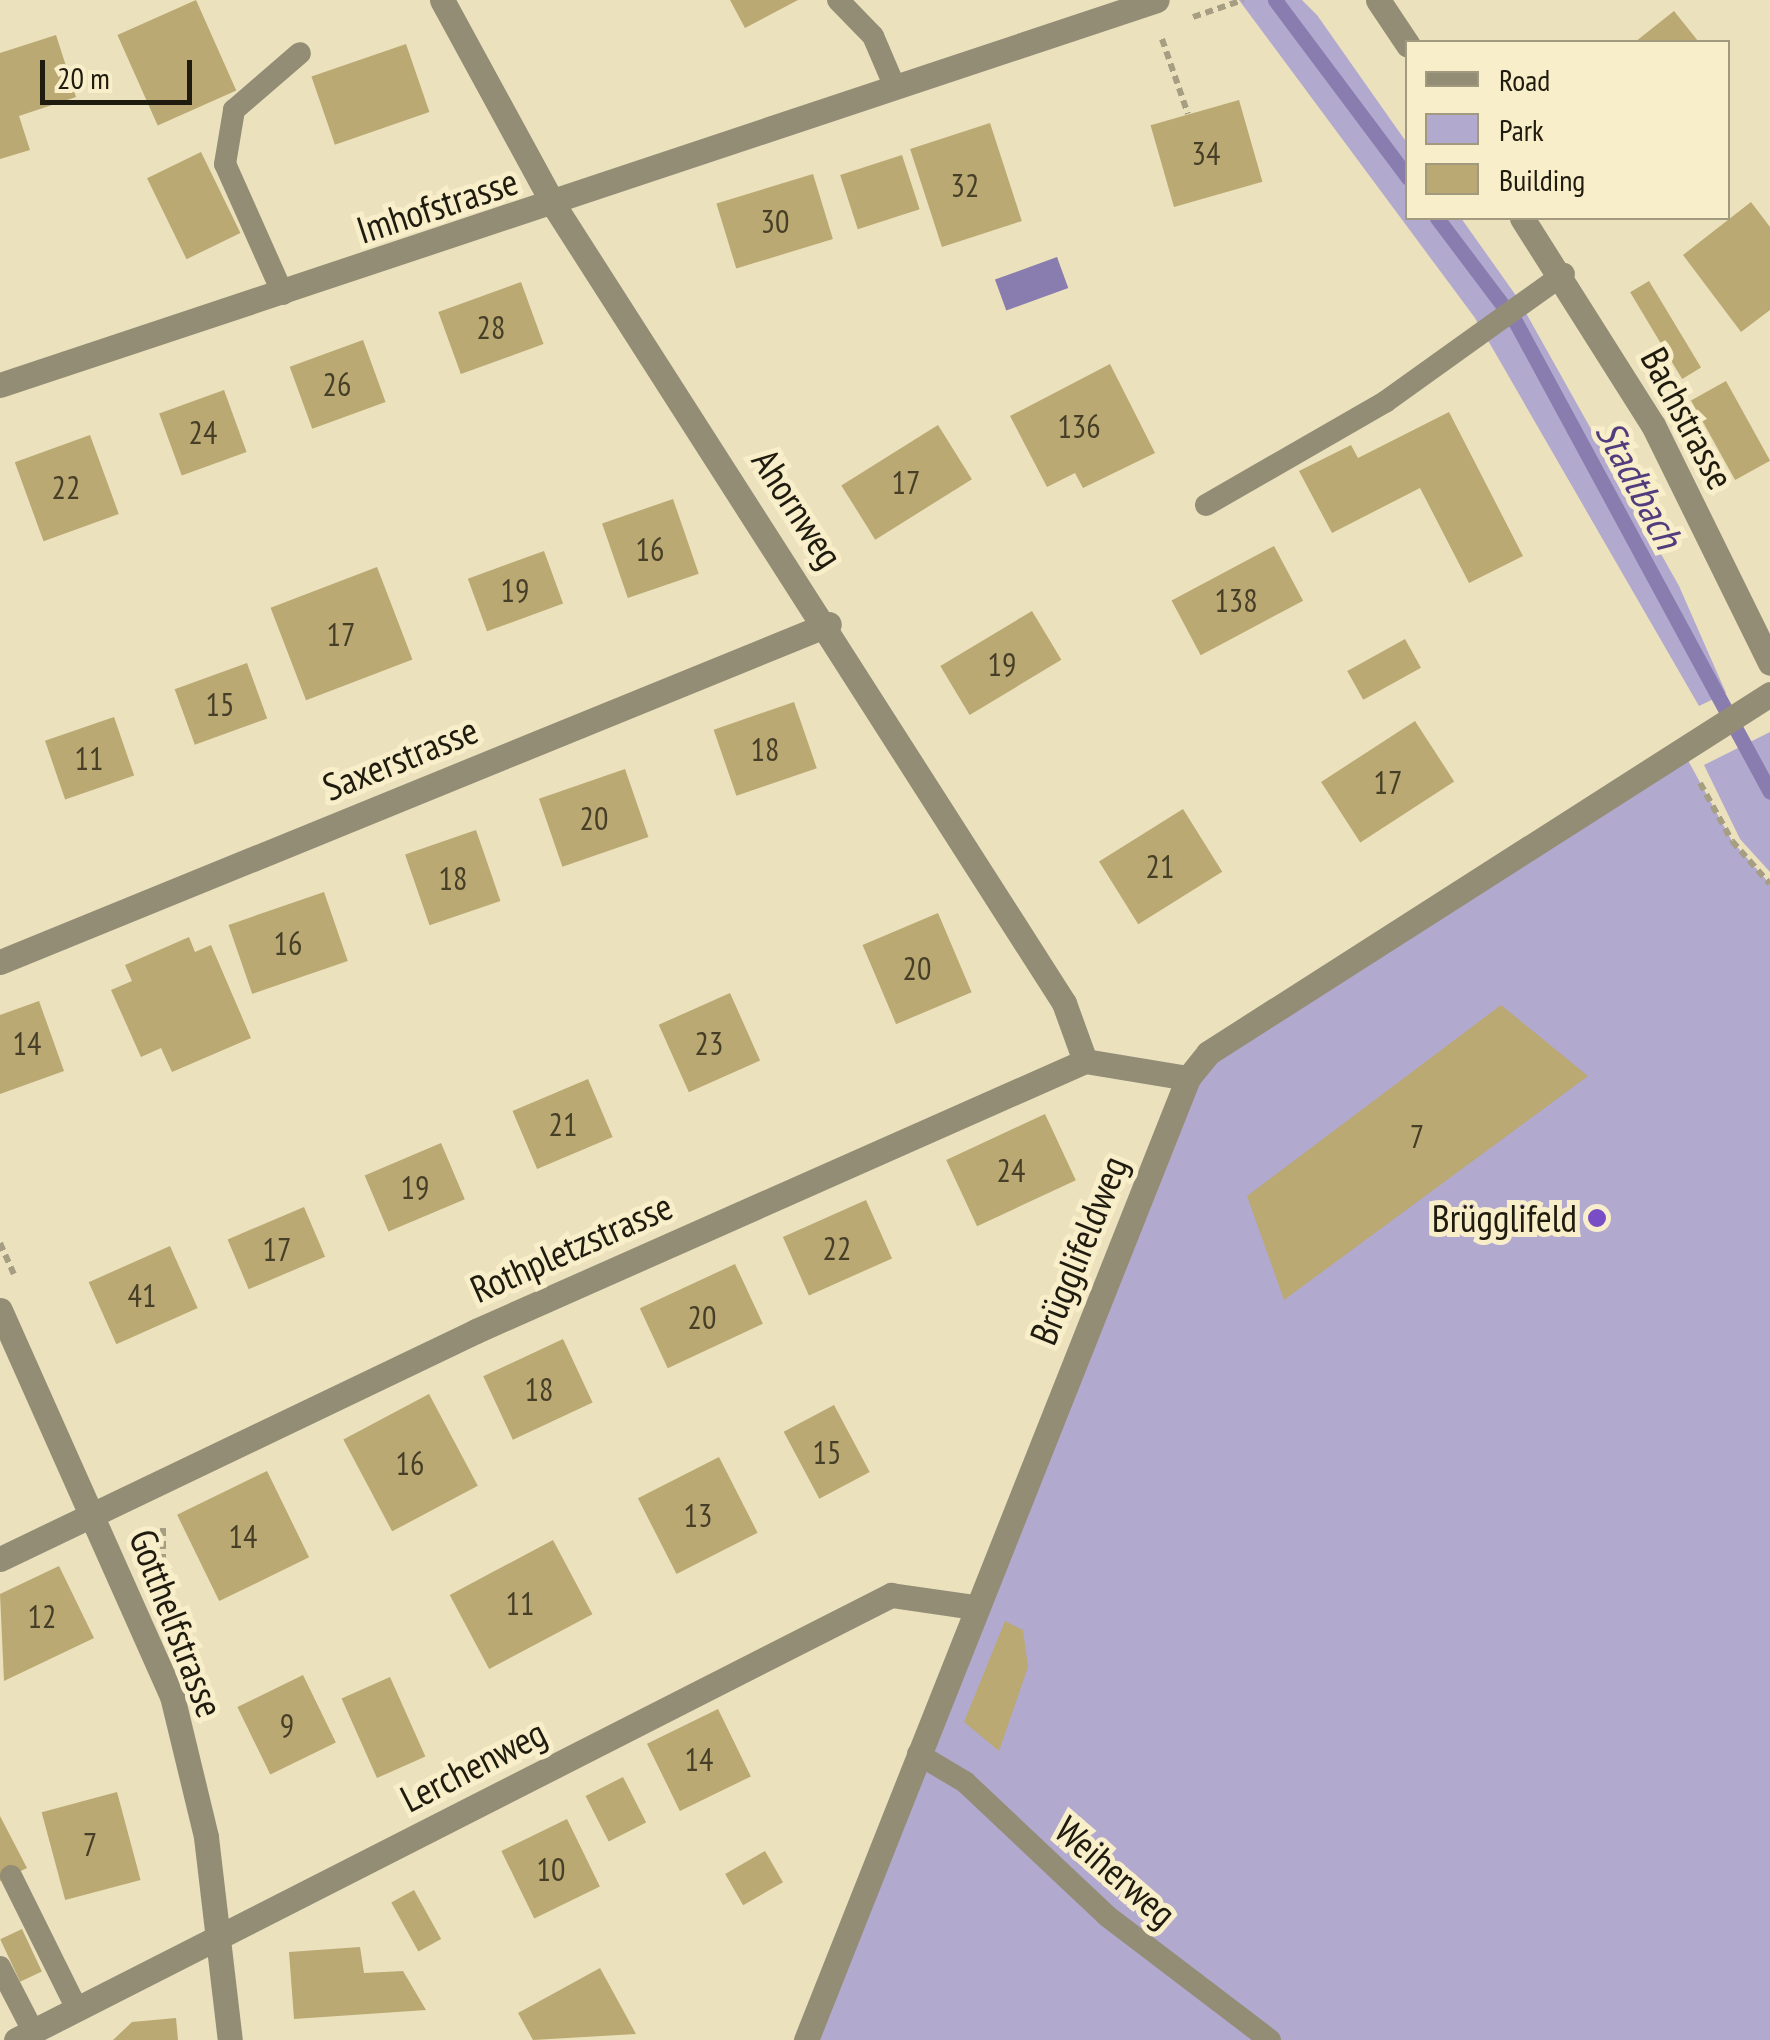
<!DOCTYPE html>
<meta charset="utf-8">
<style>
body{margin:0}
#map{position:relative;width:1770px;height:2040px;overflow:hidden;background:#ebe1bd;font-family:"PT Sans Narrow",sans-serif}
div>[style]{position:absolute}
.green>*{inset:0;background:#b2a9ce}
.water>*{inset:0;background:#897cae;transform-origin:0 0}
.stream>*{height:15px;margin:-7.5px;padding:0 7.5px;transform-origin:7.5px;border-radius:7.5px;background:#897cae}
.building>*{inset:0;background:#baa972;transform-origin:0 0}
.path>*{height:6px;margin-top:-3px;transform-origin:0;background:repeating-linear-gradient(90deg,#a69e82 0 8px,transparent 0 13px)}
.lane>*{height:22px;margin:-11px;padding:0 11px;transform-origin:11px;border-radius:11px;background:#948d76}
.street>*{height:25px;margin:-12.5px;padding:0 12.5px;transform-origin:12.5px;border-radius:12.5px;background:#948d76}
.dots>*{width:28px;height:28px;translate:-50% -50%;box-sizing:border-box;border:5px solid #f8eeca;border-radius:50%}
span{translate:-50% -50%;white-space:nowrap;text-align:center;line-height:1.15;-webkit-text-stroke:10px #f8eeca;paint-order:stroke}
.number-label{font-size:32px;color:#463e27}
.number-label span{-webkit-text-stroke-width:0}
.street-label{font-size:38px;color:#1f1b0e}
.poi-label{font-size:38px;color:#1f1b0e}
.right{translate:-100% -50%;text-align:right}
.water-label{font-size:40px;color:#513c7d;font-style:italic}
.legend{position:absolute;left:1405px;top:40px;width:325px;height:180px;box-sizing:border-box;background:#f8eeca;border:2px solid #a19a7f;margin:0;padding:12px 18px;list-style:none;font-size:30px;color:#1f1b0e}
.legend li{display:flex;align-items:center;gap:20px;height:50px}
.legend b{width:50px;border:2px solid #a19a7f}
.scale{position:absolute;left:40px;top:60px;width:152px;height:45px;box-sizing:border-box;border:5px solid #1f1b0e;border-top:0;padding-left:12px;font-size:30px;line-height:35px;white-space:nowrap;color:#1f1b0e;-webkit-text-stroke:8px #f8eeca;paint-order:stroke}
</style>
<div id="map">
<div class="green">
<div style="clip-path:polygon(1239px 0,1302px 0,1317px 15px,1407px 143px,1408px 218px,1461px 218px,1517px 297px,1679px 586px,1726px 693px,1699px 706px,1475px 318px)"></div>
<div style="clip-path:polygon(1770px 732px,1770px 872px,1740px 839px,1704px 765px)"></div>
<div style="clip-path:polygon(1684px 753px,1732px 841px,1770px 884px,1770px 2040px,806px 2040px,1188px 1078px)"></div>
</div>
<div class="water">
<div style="left:1057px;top:257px;width:33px;height:66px;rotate:70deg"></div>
</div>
<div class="stream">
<div style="left:1275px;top:0;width:222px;rotate:53.2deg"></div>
<div style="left:1437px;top:218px;width:131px;rotate:53deg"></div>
<div style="left:1516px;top:323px;width:533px;rotate:61.56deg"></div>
</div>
<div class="building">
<div style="left:196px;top:0;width:99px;height:86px;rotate:66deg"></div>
<div style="clip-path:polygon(730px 0,798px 0,745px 28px)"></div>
<div style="clip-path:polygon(1674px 11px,1698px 41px,1635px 42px)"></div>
<div style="clip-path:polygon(56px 35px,76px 97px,19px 116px,30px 150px,0 159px,0 53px)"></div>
<div style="left:406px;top:44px;width:72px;height:100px;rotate:71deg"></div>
<div style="left:1239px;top:100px;width:85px;height:92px;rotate:74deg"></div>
<div style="left:990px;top:123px;width:103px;height:84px;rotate:72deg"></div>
<div style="left:201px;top:152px;width:90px;height:60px;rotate:64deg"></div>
<div style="left:902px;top:155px;width:57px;height:65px;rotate:72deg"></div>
<div style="left:813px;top:174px;width:68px;height:101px;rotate:73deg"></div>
<div style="clip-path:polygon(1751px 202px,1770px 227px,1770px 310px,1741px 332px,1683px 255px)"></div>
<div style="left:1649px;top:281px;width:101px;height:22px;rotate:59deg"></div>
<div style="left:521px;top:282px;width:66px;height:88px;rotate:70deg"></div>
<div style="left:363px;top:340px;width:66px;height:78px;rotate:70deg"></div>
<div style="clip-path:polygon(1110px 364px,1155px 453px,1083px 488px,1075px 473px,1047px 487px,1010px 416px)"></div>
<div style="left:1726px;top:381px;width:91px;height:40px;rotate:61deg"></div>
<div style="left:224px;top:390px;width:66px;height:69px;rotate:70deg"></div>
<div style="clip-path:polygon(1449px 412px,1523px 556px,1469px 583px,1420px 488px,1332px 533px,1299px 471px,1351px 445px,1358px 458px)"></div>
<div style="left:938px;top:425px;width:64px;height:114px;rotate:58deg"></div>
<div style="left:90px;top:435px;width:84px;height:80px;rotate:70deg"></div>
<div style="left:673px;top:499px;width:79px;height:75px;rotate:71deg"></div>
<div style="left:1274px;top:546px;width:62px;height:116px;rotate:62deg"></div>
<div style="left:544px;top:551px;width:56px;height:81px;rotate:70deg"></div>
<div style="left:377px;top:567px;width:99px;height:114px;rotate:69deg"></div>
<div style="left:1032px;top:611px;width:57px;height:107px;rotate:59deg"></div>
<div style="left:1405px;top:639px;width:33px;height:66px;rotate:61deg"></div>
<div style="left:247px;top:663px;width:59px;height:77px;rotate:70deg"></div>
<div style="left:794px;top:702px;width:70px;height:85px;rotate:71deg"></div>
<div style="left:114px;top:717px;width:62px;height:73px;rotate:71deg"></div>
<div style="left:1415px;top:721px;width:72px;height:112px;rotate:57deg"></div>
<div style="left:625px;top:769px;width:72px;height:91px;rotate:71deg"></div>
<div style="left:1183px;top:809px;width:74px;height:99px;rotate:58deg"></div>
<div style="left:476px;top:830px;width:75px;height:75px;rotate:71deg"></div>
<div style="left:324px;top:892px;width:73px;height:101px;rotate:71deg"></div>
<div style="left:938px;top:913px;width:86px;height:82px;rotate:67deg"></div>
<div style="clip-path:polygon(189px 937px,195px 952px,211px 945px,251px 1038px,172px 1072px,161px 1048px,141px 1057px,111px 990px,132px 981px,125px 965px)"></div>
<div style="left:730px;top:993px;width:74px;height:78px;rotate:66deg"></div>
<div style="clip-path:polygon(39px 1001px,64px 1071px,0 1094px,0 1015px)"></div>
<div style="clip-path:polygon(1501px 1005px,1588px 1076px,1284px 1300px,1247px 1196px)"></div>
<div style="left:588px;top:1079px;width:63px;height:82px;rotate:67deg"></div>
<div style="left:1045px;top:1114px;width:73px;height:109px;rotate:65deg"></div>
<div style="left:441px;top:1143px;width:61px;height:83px;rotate:67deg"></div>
<div style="left:866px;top:1200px;width:64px;height:91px;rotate:66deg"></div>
<div style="left:304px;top:1207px;width:54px;height:83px;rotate:67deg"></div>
<div style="left:170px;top:1246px;width:68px;height:89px;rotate:66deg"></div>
<div style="left:735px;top:1264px;width:66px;height:105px;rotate:65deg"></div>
<div style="left:563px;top:1339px;width:70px;height:88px;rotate:65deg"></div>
<div style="left:429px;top:1394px;width:104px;height:97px;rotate:62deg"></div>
<div style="left:834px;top:1405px;width:76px;height:57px;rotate:62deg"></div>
<div style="left:719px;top:1457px;width:85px;height:91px;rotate:63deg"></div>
<div style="left:267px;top:1471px;width:96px;height:100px;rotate:64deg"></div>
<div style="left:553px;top:1540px;width:84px;height:117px;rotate:62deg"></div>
<div style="clip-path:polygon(59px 1566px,94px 1638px,4px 1681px,0 1594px)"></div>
<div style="clip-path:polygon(1005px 1621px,1023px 1630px,1028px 1667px,999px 1751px,964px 1722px)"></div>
<div style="left:303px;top:1675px;width:75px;height:73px;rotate:64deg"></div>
<div style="left:390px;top:1677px;width:87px;height:53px;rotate:66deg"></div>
<div style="left:718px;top:1709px;width:75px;height:79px;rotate:64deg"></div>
<div style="left:623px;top:1777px;width:51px;height:42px;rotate:63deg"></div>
<div style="left:117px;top:1792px;width:91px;height:78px;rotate:75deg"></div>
<div style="clip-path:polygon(0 1816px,27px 1868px,0 1881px)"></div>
<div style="left:567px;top:1819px;width:75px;height:73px;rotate:64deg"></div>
<div style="left:765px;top:1851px;width:36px;height:46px;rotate:60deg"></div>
<div style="left:414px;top:1890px;width:56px;height:26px;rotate:61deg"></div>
<div style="left:22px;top:1929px;width:47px;height:24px;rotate:65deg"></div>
<div style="clip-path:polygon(360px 1947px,364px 1973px,403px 1971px,426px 2010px,294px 2019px,289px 1952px)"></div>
<div style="clip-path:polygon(600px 1968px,636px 2034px,533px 2040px,518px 2013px)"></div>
<div style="clip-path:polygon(176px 2018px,178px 2040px,113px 2040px,132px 2022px)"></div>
</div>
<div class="path">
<div style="left:1193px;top:17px;width:53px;rotate:-18.8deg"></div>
<div style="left:1162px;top:39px;width:79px;rotate:70.9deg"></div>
<div style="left:1700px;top:783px;width:66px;rotate:61.1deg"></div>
<div style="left:1732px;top:841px;width:57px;rotate:48.5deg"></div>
<div style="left:0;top:1243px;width:34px;rotate:66deg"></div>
<div style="left:163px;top:1575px;width:51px;rotate:-90deg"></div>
</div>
<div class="lane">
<div style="left:838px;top:0;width:50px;rotate:45.8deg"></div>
<div style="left:873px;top:36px;width:53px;rotate:66.8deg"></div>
<div style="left:283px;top:294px;width:142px;rotate:-114deg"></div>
<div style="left:225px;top:164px;width:55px;rotate:-80.5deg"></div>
<div style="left:234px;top:110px;width:87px;rotate:-40.8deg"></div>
<div style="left:1206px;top:505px;width:207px;rotate:-29.9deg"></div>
<div style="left:1385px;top:402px;width:220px;rotate:-35.6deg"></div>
<div style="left:918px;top:1754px;width:55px;rotate:30.8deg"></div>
<div style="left:965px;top:1782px;width:195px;rotate:43.3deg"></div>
<div style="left:1107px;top:1916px;width:205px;rotate:37.3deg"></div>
<div style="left:11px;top:1876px;width:148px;rotate:63.6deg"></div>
<div style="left:0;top:1967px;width:72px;rotate:62.7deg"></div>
</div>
<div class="street">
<div style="left:442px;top:0;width:236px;rotate:61.4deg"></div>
<div style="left:555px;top:207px;width:945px;rotate:57.4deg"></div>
<div style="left:1064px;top:1003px;width:62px;rotate:70.1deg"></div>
<div style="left:1378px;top:0;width:54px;rotate:56.3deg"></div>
<div style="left:1522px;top:218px;width:245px;rotate:57.7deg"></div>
<div style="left:1653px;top:425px;width:265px;rotate:63.8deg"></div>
<div style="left:0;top:385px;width:1219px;rotate:-18.41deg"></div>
<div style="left:0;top:962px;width:895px;rotate:-22.18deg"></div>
<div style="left:0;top:1310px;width:423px;rotate:66deg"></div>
<div style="left:172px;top:1696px;width:145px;rotate:76.4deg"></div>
<div style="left:206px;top:1837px;width:204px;rotate:83.3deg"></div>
<div style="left:0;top:1559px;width:528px;rotate:-25.59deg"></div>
<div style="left:476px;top:1331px;width:666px;rotate:-23.91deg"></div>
<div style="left:1085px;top:1061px;width:104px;rotate:9.4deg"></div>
<div style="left:16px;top:2040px;width:982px;rotate:-26.96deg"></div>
<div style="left:891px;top:1595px;width:83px;rotate:8.3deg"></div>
<div style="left:806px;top:2040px;width:1035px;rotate:-68.34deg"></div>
<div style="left:1188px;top:1078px;width:32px;rotate:-51deg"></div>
<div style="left:1208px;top:1053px;width:667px;rotate:-32.57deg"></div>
</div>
<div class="dots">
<div style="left:1597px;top:1218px;background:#784dc6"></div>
</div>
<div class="number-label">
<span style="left:1206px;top:153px">34</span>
<span style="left:965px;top:185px">32</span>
<span style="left:775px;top:221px">30</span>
<span style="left:491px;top:327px">28</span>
<span style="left:337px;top:384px">26</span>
<span style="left:1079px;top:426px">136</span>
<span style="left:203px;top:432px">24</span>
<span style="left:906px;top:482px">17</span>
<span style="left:66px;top:487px">22</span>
<span style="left:650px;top:549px">16</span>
<span style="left:515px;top:590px">19</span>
<span style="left:1236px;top:600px">138</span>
<span style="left:341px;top:634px">17</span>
<span style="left:1002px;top:664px">19</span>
<span style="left:220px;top:704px">15</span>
<span style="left:765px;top:749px">18</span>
<span style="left:89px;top:758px">11</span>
<span style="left:1388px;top:782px">17</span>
<span style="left:594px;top:818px">20</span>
<span style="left:1160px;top:866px">21</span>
<span style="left:453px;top:878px">18</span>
<span style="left:288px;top:943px">16</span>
<span style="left:917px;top:968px">20</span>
<span style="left:27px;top:1043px">14</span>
<span style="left:709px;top:1043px">23</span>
<span style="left:563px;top:1124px">21</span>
<span style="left:1417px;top:1136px">7</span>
<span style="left:1011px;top:1170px">24</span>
<span style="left:415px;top:1187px">19</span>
<span style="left:837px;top:1248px">22</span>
<span style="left:277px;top:1249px">17</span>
<span style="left:142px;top:1295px">41</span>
<span style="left:702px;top:1317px">20</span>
<span style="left:539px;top:1389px">18</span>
<span style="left:827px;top:1452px">15</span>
<span style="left:410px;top:1463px">16</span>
<span style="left:698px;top:1515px">13</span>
<span style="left:243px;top:1536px">14</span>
<span style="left:520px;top:1603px">11</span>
<span style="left:42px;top:1616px">12</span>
<span style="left:287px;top:1725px">9</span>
<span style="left:699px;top:1759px">14</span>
<span style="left:90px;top:1844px">7</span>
<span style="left:551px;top:1869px">10</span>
</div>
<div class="street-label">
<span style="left:437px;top:205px;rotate:-18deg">Imhofstrasse</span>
<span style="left:1688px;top:418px;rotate:62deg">Bachstrasse</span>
<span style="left:798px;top:508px;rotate:57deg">Ahornweg</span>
<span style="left:400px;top:758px;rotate:-22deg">Saxerstrasse</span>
<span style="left:571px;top:1247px;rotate:-24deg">Rothpletzstrasse</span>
<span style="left:1078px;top:1250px;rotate:-68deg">Brügglifeldweg</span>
<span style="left:177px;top:1623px;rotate:69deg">Gotthelfstrasse</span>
<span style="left:473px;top:1765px;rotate:-27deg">Lerchenweg</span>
<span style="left:1116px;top:1871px;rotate:41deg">Weiherweg</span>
</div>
<div class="poi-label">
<span class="right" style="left:1577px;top:1218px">Brügglifeld</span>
</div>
<div class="water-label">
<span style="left:1640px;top:484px;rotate:62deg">Stadtbach</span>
</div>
<ul class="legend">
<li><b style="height:12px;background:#948d76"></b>Road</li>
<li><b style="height:28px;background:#b2a9ce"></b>Park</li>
<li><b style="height:28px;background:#baa972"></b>Building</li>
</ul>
<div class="scale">20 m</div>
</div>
